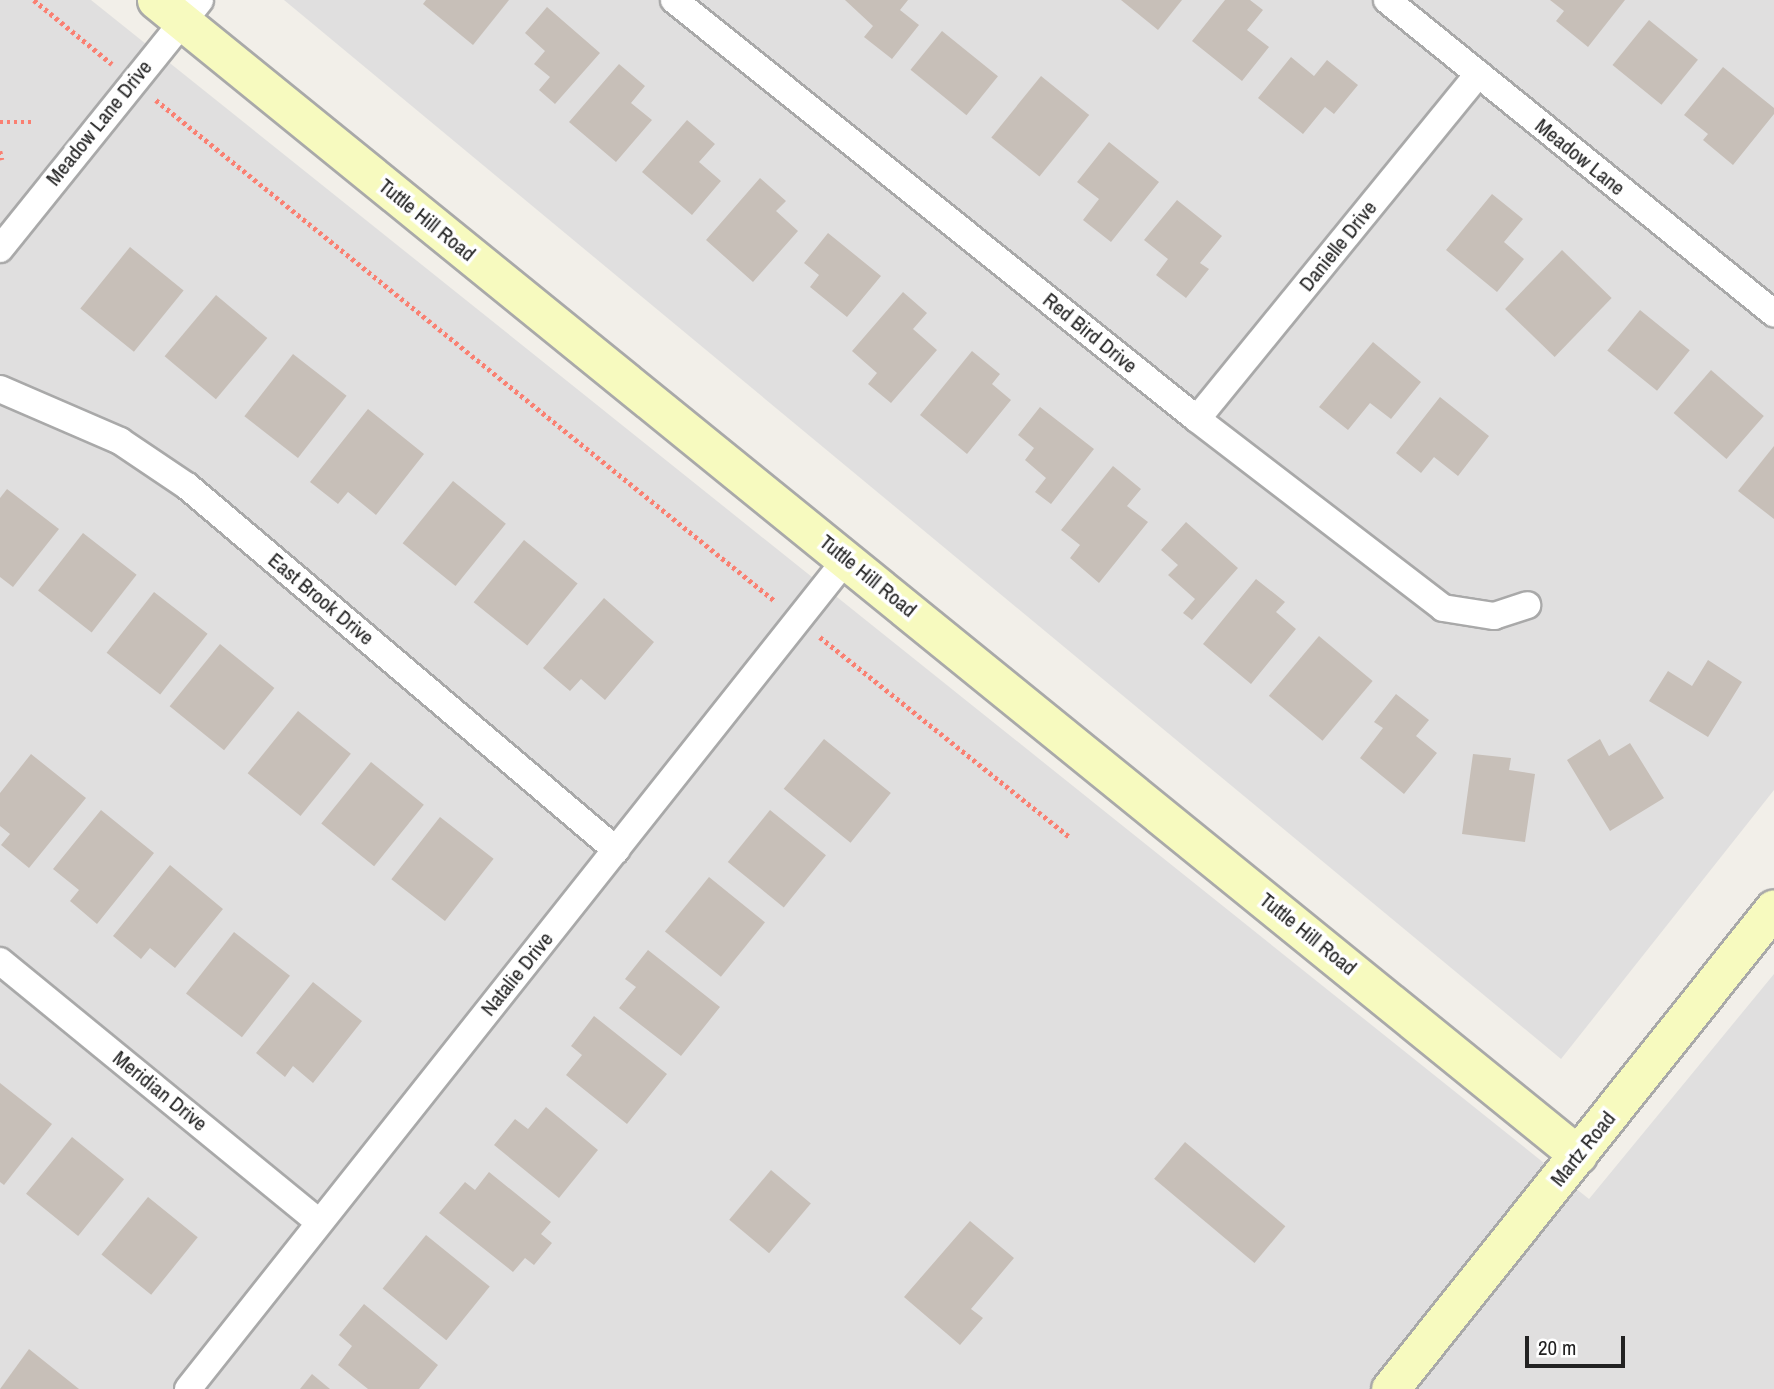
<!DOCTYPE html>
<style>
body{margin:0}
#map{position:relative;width:1774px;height:1389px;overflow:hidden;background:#f2efe9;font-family:"Archivo Narrow",sans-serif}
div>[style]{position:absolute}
.residential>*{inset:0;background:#e0dfdf}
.building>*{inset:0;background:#c7bfb8;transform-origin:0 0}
.path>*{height:4.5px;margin-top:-2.25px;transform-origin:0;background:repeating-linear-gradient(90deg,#fa8072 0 3.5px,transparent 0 7px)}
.roads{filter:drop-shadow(2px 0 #a9a9a9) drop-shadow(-2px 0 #a9a9a9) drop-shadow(0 2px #a9a9a9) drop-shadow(0 -2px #a9a9a9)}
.street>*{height:26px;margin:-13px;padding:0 13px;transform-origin:13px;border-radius:13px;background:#fff}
.secondary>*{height:37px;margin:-18.5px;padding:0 18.5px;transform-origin:18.5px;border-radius:18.5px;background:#f7fabf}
span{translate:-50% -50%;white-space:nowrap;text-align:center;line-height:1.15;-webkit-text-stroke:7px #fff;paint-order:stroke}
.street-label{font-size:21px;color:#222}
.scale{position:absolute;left:1525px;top:1336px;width:100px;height:32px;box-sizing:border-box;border:4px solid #222;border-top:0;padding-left:9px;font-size:21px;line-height:24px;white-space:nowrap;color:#222;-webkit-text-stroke:5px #fff;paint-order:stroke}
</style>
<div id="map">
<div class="residential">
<div style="clip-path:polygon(0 0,91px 0,1589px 1199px,1774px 974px,1774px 1389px,0 1389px)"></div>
<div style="clip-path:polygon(284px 0,1774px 0,1774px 790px,1561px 1059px)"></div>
</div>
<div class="building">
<div style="clip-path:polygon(426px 0,509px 0,473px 45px,423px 4px)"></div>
<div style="clip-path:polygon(845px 0,908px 0,900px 10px,919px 25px,892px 59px,864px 37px,873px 26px)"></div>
<div style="clip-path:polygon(1121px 0,1182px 0,1158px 30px)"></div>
<div style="clip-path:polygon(1225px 0,1250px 0,1263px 10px,1247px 30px,1269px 47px,1242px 81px,1192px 41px)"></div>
<div style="clip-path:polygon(1550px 0,1625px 0,1588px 47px,1556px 21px,1564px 11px)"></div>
<div style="clip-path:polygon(547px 7px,600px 53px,555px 104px,539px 90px,550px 77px,534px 64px,545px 51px,525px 33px)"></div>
<div style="left:1649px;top:20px;width:63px;height:58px;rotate:39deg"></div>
<div style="left:942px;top:31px;width:72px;height:50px;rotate:39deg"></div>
<div style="clip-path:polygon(1291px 57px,1314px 76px,1327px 60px,1358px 85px,1334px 114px,1325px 107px,1303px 134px,1258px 98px)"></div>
<div style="clip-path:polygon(619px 64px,645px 86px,631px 103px,652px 120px,616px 162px,569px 122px)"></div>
<div style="clip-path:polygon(1723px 67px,1774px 108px,1774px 114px,1733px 165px,1703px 140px,1708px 134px,1684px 115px)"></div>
<div style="left:1041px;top:76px;width:62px;height:79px;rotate:39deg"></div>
<div style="clip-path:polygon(687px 120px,715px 144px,699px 162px,721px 181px,692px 215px,642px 172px)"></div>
<div style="clip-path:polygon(1109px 142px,1159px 182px,1111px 242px,1083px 220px,1099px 199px,1077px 182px)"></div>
<div style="clip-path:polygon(760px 178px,786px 201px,776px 211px,798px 231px,753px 282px,706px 240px)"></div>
<div style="clip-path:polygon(1492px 194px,1523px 219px,1504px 242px,1524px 259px,1497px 292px,1446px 250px)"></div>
<div style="clip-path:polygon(1177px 200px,1222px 236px,1200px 263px,1209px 269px,1186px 298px,1156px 275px,1168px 259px,1144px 240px)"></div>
<div style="clip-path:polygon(828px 233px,881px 276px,847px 317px,810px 287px,819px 275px,804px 263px)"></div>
<div style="left:130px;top:247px;width:69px;height:79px;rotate:39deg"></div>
<div style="left:1562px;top:250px;width:69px;height:82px;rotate:44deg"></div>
<div style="clip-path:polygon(903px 292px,927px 313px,913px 329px,937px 350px,891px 403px,868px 384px,877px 373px,852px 351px)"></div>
<div style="left:216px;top:295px;width:67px;height:80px;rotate:40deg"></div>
<div style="left:1640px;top:310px;width:64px;height:52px;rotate:39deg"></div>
<div style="clip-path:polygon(1373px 342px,1421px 382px,1391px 419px,1370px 403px,1348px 430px,1319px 407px)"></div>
<div style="clip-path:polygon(972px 351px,1000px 374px,992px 384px,1011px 400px,967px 454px,920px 415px)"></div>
<div style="left:293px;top:354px;width:68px;height:79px;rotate:38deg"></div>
<div style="left:1711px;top:370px;width:70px;height:57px;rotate:41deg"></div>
<div style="clip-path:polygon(1440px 397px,1489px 436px,1458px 476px,1434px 457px,1421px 473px,1396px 453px)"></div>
<div style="clip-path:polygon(1040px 407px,1094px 449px,1051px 504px,1035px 492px,1046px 478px,1025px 460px,1034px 448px,1018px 435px)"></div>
<div style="clip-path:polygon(368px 409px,424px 454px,376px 515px,348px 492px,338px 504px,310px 482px)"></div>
<div style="clip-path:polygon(1774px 446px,1774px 519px,1738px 491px)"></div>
<div style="clip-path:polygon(1113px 466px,1141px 489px,1127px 506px,1148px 522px,1099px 583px,1070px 558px,1080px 545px,1061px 530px)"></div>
<div style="left:453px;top:481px;width:68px;height:80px;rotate:39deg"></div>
<div style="clip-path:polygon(7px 489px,59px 529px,13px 587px,0 577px,0 498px)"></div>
<div style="clip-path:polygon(1186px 522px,1238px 568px,1192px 620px,1183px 613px,1195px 599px,1168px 575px,1178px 565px,1161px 550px)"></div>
<div style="left:83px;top:533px;width:68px;height:73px;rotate:38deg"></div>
<div style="left:524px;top:540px;width:69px;height:80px;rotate:39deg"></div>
<div style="clip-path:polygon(1256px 579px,1285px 602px,1276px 612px,1296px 629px,1251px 684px,1203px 644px)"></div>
<div style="left:154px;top:592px;width:68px;height:77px;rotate:38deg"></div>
<div style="clip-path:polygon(604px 598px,654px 642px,605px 700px,581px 679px,570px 691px,543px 668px)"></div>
<div style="left:1319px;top:636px;width:70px;height:78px;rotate:40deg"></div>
<div style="left:220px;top:644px;width:70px;height:80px;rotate:39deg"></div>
<div style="clip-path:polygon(1708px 660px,1742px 682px,1708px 737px,1649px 701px,1668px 671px,1692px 686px)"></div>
<div style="clip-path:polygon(1396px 694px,1429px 720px,1416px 736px,1437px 753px,1404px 794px,1360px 758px,1383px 728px,1374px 722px)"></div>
<div style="left:298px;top:711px;width:68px;height:80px;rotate:39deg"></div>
<div style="left:824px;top:739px;width:86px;height:64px;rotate:39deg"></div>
<div style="clip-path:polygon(1600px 739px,1609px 756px,1630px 743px,1664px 798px,1610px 831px,1567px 760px)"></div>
<div style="clip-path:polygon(31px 754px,86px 798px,29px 868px,1px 845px,10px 834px,0 826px,0 793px)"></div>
<div style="clip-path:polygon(1473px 754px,1511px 758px,1509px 770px,1535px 774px,1525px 842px,1462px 834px)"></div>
<div style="left:371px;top:762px;width:68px;height:79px;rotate:39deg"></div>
<div style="clip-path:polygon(101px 810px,154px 853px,97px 924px,70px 901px,79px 890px,53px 869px)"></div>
<div style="left:770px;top:810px;width:72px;height:67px;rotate:39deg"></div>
<div style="left:440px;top:817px;width:68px;height:79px;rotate:38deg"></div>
<div style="clip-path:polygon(170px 865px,223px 909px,175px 968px,150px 948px,141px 959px,113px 936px)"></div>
<div style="left:709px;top:877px;width:72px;height:70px;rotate:39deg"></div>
<div style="left:234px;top:932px;width:71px;height:78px;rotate:38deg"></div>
<div style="clip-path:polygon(648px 950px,720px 1007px,681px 1056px,619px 1008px,636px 987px,625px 979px)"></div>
<div style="clip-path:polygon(313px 982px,362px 1021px,313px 1083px,293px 1066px,285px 1077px,256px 1053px)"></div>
<div style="clip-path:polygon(594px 1016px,667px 1074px,627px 1124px,566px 1075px,582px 1055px,571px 1046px)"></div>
<div style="clip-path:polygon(0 1083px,52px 1124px,4px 1185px,0 1182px)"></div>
<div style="clip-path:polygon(546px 1107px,598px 1150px,559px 1198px,494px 1145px,515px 1119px,528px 1129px)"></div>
<div style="left:72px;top:1137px;width:67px;height:73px;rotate:39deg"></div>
<div style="left:1185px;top:1142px;width:131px;height:48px;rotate:40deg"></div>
<div style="left:771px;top:1170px;width:52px;height:65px;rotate:40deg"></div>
<div style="clip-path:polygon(489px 1172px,551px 1222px,541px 1234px,552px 1243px,534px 1265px,525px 1258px,513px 1272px,439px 1213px,465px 1182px,475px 1190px)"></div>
<div style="left:148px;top:1197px;width:64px;height:74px;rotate:39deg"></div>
<div style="clip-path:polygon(970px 1221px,1014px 1258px,971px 1309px,983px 1318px,960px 1345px,904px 1297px)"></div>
<div style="left:426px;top:1235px;width:82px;height:69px;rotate:39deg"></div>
<div style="clip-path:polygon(364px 1304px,438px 1365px,419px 1389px,368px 1389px,338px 1365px,352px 1346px,339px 1335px)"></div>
<div style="clip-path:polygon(29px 1349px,79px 1389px,0 1389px)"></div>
<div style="clip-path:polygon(312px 1374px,330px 1389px,300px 1389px)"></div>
</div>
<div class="path">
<div style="left:34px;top:0;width:101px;rotate:39.4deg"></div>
<div style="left:156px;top:100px;width:796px;rotate:38.99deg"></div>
<div style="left:0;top:122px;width:34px"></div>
<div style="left:0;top:151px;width:9px;rotate:77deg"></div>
<div style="left:820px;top:637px;width:320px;rotate:38.7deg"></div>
</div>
<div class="roads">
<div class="street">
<div style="left:674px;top:0;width:670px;rotate:38.7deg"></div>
<div style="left:1197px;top:419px;width:310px;rotate:37.5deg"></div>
<div style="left:1443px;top:608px;width:52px;rotate:8.9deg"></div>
<div style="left:1494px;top:616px;width:35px;rotate:-18deg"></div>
<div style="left:1387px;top:0;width:498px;rotate:39deg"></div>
<div style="left:0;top:249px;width:319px;rotate:-51.2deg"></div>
<div style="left:0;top:389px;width:131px;rotate:23.4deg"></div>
<div style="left:120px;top:441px;width:81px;rotate:33.9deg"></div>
<div style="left:187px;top:486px;width:563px;rotate:40.31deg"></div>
<div style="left:1197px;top:419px;width:445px;rotate:-50.8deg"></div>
<div style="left:0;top:961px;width:412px;rotate:39.3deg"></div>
<div style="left:188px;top:1389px;width:1061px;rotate:-51.58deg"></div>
</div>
<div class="secondary">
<div style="left:156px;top:0;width:1832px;rotate:39.08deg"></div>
<div style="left:1390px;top:1389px;width:615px;rotate:-51.4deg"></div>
</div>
</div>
<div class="street-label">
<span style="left:99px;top:123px;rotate:-51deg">Meadow Lane Drive</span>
<span style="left:1580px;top:157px;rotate:39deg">Meadow Lane</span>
<span style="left:427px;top:220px;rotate:39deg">Tuttle Hill Road</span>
<span style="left:1338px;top:246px;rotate:-51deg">Danielle Drive</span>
<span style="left:1090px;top:333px;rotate:39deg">Red Bird Drive</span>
<span style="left:868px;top:576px;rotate:39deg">Tuttle Hill Road</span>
<span style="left:321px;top:599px;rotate:40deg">East Brook Drive</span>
<span style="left:1308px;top:934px;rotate:39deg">Tuttle Hill Road</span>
<span style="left:517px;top:974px;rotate:-51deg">Natalie Drive</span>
<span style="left:160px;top:1091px;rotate:39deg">Meridian Drive</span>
<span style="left:1583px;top:1149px;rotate:-51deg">Martz Road</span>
</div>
<div class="scale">20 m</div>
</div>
